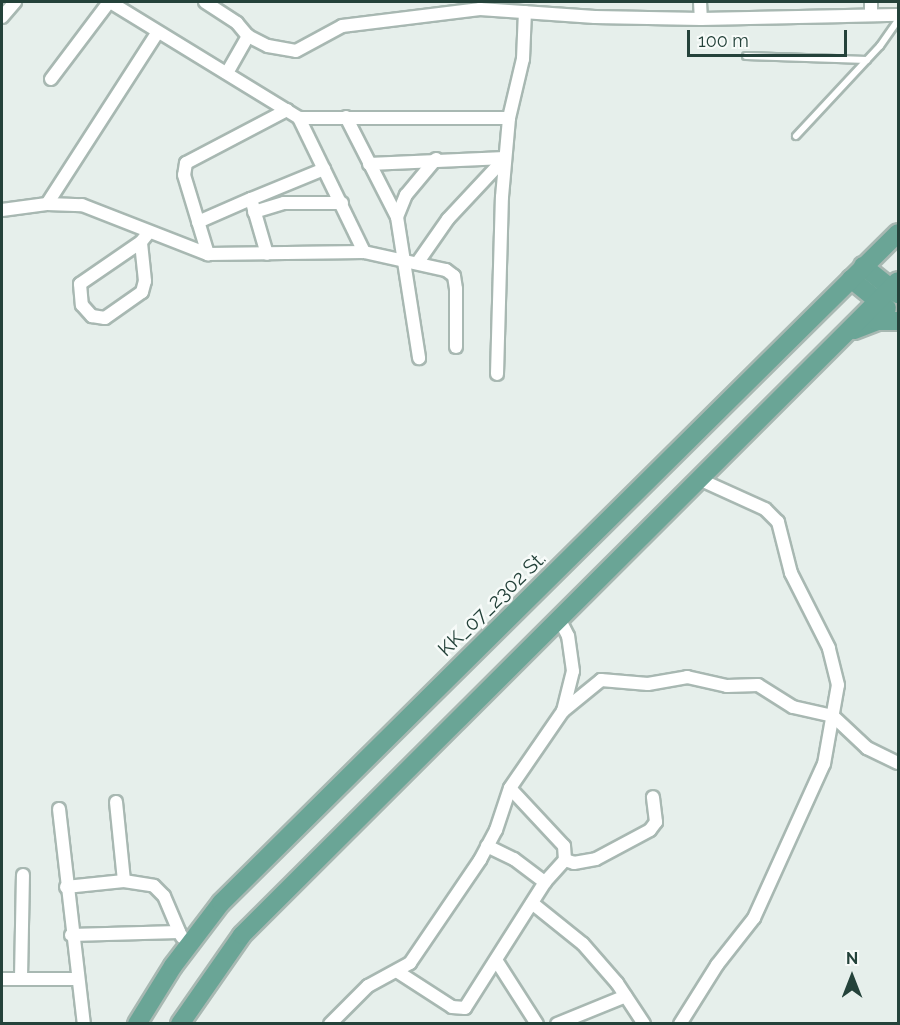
<!DOCTYPE html>
<style>
body{margin:0}
#map{position:relative;width:900px;height:1025px;overflow:hidden;background:#e6efeb;font-family:Raleway,sans-serif}
div>[style]{position:absolute}
.roads{filter:drop-shadow(2px 0 #a8b8b2) drop-shadow(-2px 0 #a8b8b2) drop-shadow(0 2px #a8b8b2) drop-shadow(0 -2px #a8b8b2)}
.lane>*{height:6px;margin:-3px;padding:0 3px;transform-origin:3px;border-radius:3px;background:#fff}
.street>*{height:12px;margin:-6px;padding:0 6px;transform-origin:6px;border-radius:6px;background:#fff}
.primary>*{height:18px;margin:-9px;padding:0 9px;transform-origin:9px;border-radius:9px;background:#6aa596}
span{translate:-50% -50%;white-space:nowrap;text-align:center;line-height:1.15;-webkit-text-stroke:5px #f7fbf9;paint-order:stroke}
.street-label{font-size:20px;color:#24423a}
.frame{position:absolute;inset:0;border:3px solid #24423a;pointer-events:none}
.north{position:absolute;left:822px;top:947px;width:60px;height:60px;-webkit-text-stroke:4px #f7fbf9;paint-order:stroke;rotate:0deg;font-size:16px;font-weight:700;line-height:24px;text-align:center;color:#24423a}
.north::after{content:'';display:block;margin:auto;width:21px;height:27px;background:#24423a;clip-path:polygon(50% 0,100% 100%,50% 72%,0 100%)}
.scale{position:absolute;left:687px;top:30px;width:160px;height:27px;box-sizing:border-box;border:3px solid #24423a;border-top:0;padding-left:8px;font-size:18px;line-height:21px;white-space:nowrap;color:#24423a;-webkit-text-stroke:4px #f7fbf9;paint-order:stroke}
</style>
<div id="map">
<div class="roads">
<div class="lane">
<div style="left:746px;top:56px;width:121px;rotate:1.9deg"></div>
<div style="left:796px;top:136px;width:123px;rotate:-47deg"></div>
<div style="left:880px;top:46px;width:32px;rotate:-55deg"></div>
</div>
<div class="street">
<div style="left:110px;top:2px;width:222px;rotate:31.5deg"></div>
<div style="left:299px;top:118px;width:210px"></div>
<div style="left:205px;top:2px;width:38px;rotate:33deg"></div>
<div style="left:237px;top:23px;width:17px;rotate:50deg"></div>
<div style="left:248px;top:36px;width:22px;rotate:27deg"></div>
<div style="left:268px;top:46px;width:28px;rotate:10deg"></div>
<div style="left:296px;top:51px;width:52px;rotate:-28.5deg"></div>
<div style="left:342px;top:26px;width:139px;rotate:-7deg"></div>
<div style="left:480px;top:9px;width:115px;rotate:4deg"></div>
<div style="left:595px;top:17px;width:106px;rotate:1.1deg"></div>
<div style="left:701px;top:19px;width:197px;rotate:-1.2deg"></div>
<div style="left:700px;top:2px;width:17px;rotate:87deg"></div>
<div style="left:871px;top:2px;width:13px;rotate:90deg"></div>
<div style="left:2px;top:17px;width:20px;rotate:-49deg"></div>
<div style="left:227px;top:73px;width:43px;rotate:-60.4deg"></div>
<div style="left:51px;top:79px;width:96px;rotate:-53deg"></div>
<div style="left:287px;top:110px;width:114px;rotate:152.3deg"></div>
<div style="left:186px;top:163px;width:12px;rotate:99deg"></div>
<div style="left:184px;top:175px;width:83px;rotate:73.1deg"></div>
<div style="left:208px;top:254px;width:156px;rotate:-0.7deg"></div>
<div style="left:364px;top:252px;width:84px;rotate:12.4deg"></div>
<div style="left:446px;top:270px;width:10px;rotate:37deg"></div>
<div style="left:454px;top:276px;width:13px;rotate:81deg"></div>
<div style="left:456px;top:289px;width:58px;rotate:90deg"></div>
<div style="left:346px;top:117px;width:112px;rotate:63deg"></div>
<div style="left:397px;top:217px;width:143px;rotate:81.1deg"></div>
<div style="left:299px;top:118px;width:149px;rotate:64.1deg"></div>
<div style="left:369px;top:164px;width:136px;rotate:-2.5deg"></div>
<div style="left:251px;top:199px;width:79px;rotate:-22.3deg"></div>
<div style="left:47px;top:204px;width:203px;rotate:-57.2deg"></div>
<div style="left:2px;top:210px;width:45px;rotate:-7.6deg"></div>
<div style="left:47px;top:204px;width:35px;rotate:2deg"></div>
<div style="left:82px;top:205px;width:135px;rotate:21.3deg"></div>
<div style="left:254px;top:212px;width:31px;rotate:-17deg"></div>
<div style="left:284px;top:203px;width:58px"></div>
<div style="left:397px;top:217px;width:24px;rotate:-68deg"></div>
<div style="left:406px;top:195px;width:47px;rotate:-50.2deg"></div>
<div style="left:198px;top:222px;width:58px;rotate:-23.5deg"></div>
<div style="left:251px;top:199px;width:57px;rotate:73.8deg"></div>
<div style="left:141px;top:242px;width:74px;rotate:145.5deg"></div>
<div style="left:80px;top:284px;width:21px;rotate:85deg"></div>
<div style="left:82px;top:305px;width:15px;rotate:48deg"></div>
<div style="left:92px;top:316px;width:13px;rotate:9deg"></div>
<div style="left:105px;top:318px;width:45px;rotate:-35.1deg"></div>
<div style="left:142px;top:292px;width:11px;rotate:-75deg"></div>
<div style="left:145px;top:281px;width:39px;rotate:-96deg"></div>
<div style="left:141px;top:242px;width:13px;rotate:-51deg"></div>
<div style="left:418px;top:262px;width:52px;rotate:-55.1deg"></div>
<div style="left:448px;top:219px;width:83px;rotate:-46.9deg"></div>
<div style="left:497px;top:374px;width:177px;rotate:-88.4deg"></div>
<div style="left:502px;top:197px;width:79px;rotate:-84.9deg"></div>
<div style="left:509px;top:118px;width:61px;rotate:-76.7deg"></div>
<div style="left:523px;top:59px;width:47px;rotate:-87.6deg"></div>
<div style="left:563px;top:711px;width:49px;rotate:-39.2deg"></div>
<div style="left:601px;top:680px;width:47px;rotate:4.9deg"></div>
<div style="left:648px;top:684px;width:40px;rotate:-10deg"></div>
<div style="left:687px;top:677px;width:41px;rotate:12.7deg"></div>
<div style="left:727px;top:686px;width:31px;rotate:-2deg"></div>
<div style="left:758px;top:685px;width:41px;rotate:32.2deg"></div>
<div style="left:793px;top:707px;width:41px;rotate:12.7deg"></div>
<div style="left:833px;top:716px;width:47px;rotate:43.3deg"></div>
<div style="left:867px;top:748px;width:34px;rotate:26deg"></div>
<div style="left:116px;top:802px;width:79px;rotate:84.2deg"></div>
<div style="left:59px;top:809px;width:216px;rotate:83.4deg"></div>
<div style="left:487px;top:846px;width:30px;rotate:26deg"></div>
<div style="left:514px;top:859px;width:39px;rotate:37deg"></div>
<div style="left:565px;top:860px;width:9px;rotate:18deg"></div>
<div style="left:574px;top:863px;width:22px;rotate:-10deg"></div>
<div style="left:596px;top:859px;width:61px;rotate:-28.2deg"></div>
<div style="left:650px;top:830px;width:10px;rotate:-53deg"></div>
<div style="left:656px;top:822px;width:25px;rotate:-97deg"></div>
<div style="left:66px;top:887px;width:58px;rotate:-5.9deg"></div>
<div style="left:124px;top:881px;width:30px;rotate:9deg"></div>
<div style="left:154px;top:886px;width:14px;rotate:45deg"></div>
<div style="left:164px;top:896px;width:39px;rotate:67deg"></div>
<div style="left:532px;top:903px;width:65px;rotate:38.8deg"></div>
<div style="left:583px;top:944px;width:52px;rotate:48.9deg"></div>
<div style="left:617px;top:983px;width:49px;rotate:56.6deg"></div>
<div style="left:71px;top:935px;width:108px;rotate:-1.6deg"></div>
<div style="left:179px;top:932px;width:6px;rotate:59deg"></div>
<div style="left:496px;top:960px;width:76px;rotate:57.4deg"></div>
<div style="left:398px;top:972px;width:64px;rotate:32.9deg"></div>
<div style="left:452px;top:1007px;width:13px;rotate:4deg"></div>
<div style="left:465px;top:1008px;width:149px;rotate:-57.6deg"></div>
<div style="left:545px;top:882px;width:30px;rotate:-48deg"></div>
<div style="left:565px;top:860px;width:14px;rotate:-94deg"></div>
<div style="left:564px;top:846px;width:79px;rotate:-133deg"></div>
<div style="left:21px;top:978px;width:103px;rotate:-88.9deg"></div>
<div style="left:2px;top:979px;width:76px"></div>
<div style="left:330px;top:1024px;width:54px;rotate:-45deg"></div>
<div style="left:368px;top:986px;width:48px;rotate:-28.7deg"></div>
<div style="left:410px;top:963px;width:125px;rotate:-55.8deg"></div>
<div style="left:480px;top:860px;width:34px;rotate:-62deg"></div>
<div style="left:496px;top:830px;width:44px;rotate:-71.6deg"></div>
<div style="left:510px;top:788px;width:93px;rotate:-55.5deg"></div>
<div style="left:563px;top:711px;width:41px;rotate:-76deg"></div>
<div style="left:573px;top:671px;width:35px;rotate:-98deg"></div>
<div style="left:568px;top:636px;width:20px;rotate:-117deg"></div>
<div style="left:557px;top:1024px;width:74px;rotate:-22.1deg"></div>
<div style="left:680px;top:1024px;width:70px;rotate:-57.9deg"></div>
<div style="left:717px;top:965px;width:60px;rotate:-51.8deg"></div>
<div style="left:754px;top:918px;width:169px;rotate:-65.6deg"></div>
<div style="left:824px;top:764px;width:80px;rotate:-80deg"></div>
<div style="left:838px;top:685px;width:38px;rotate:-104deg"></div>
<div style="left:829px;top:648px;width:84px;rotate:-116.9deg"></div>
<div style="left:791px;top:573px;width:53px;rotate:-104.3deg"></div>
<div style="left:778px;top:522px;width:18px;rotate:-135deg"></div>
<div style="left:765px;top:509px;width:70px;rotate:-155.6deg"></div>
</div>
<div class="primary">
<div style="left:863px;top:266px;width:45px;rotate:38.7deg"></div>
<div style="left:851px;top:279px;width:46px;rotate:38.9deg"></div>
<div style="left:854px;top:330px;width:25px;rotate:-21deg"></div>
<div style="left:877px;top:321px;width:21px"></div>
<div style="left:137px;top:1024px;width:68px;rotate:-58.2deg"></div>
<div style="left:173px;top:966px;width:79px;rotate:-52.7deg"></div>
<div style="left:221px;top:903px;width:952px;rotate:-44.7deg"></div>
<div style="left:180px;top:1024px;width:108px;rotate:-55.1deg"></div>
<div style="left:242px;top:935px;width:926px;rotate:-44.91deg"></div>
</div>
</div>
<div class="street-label">
<span style="left:492px;top:604px;rotate:-44deg">KK_07_2302 St.</span>
</div>
<div class="frame"></div>
<div class="north">N</div>
<div class="scale">100 m</div>
</div>
